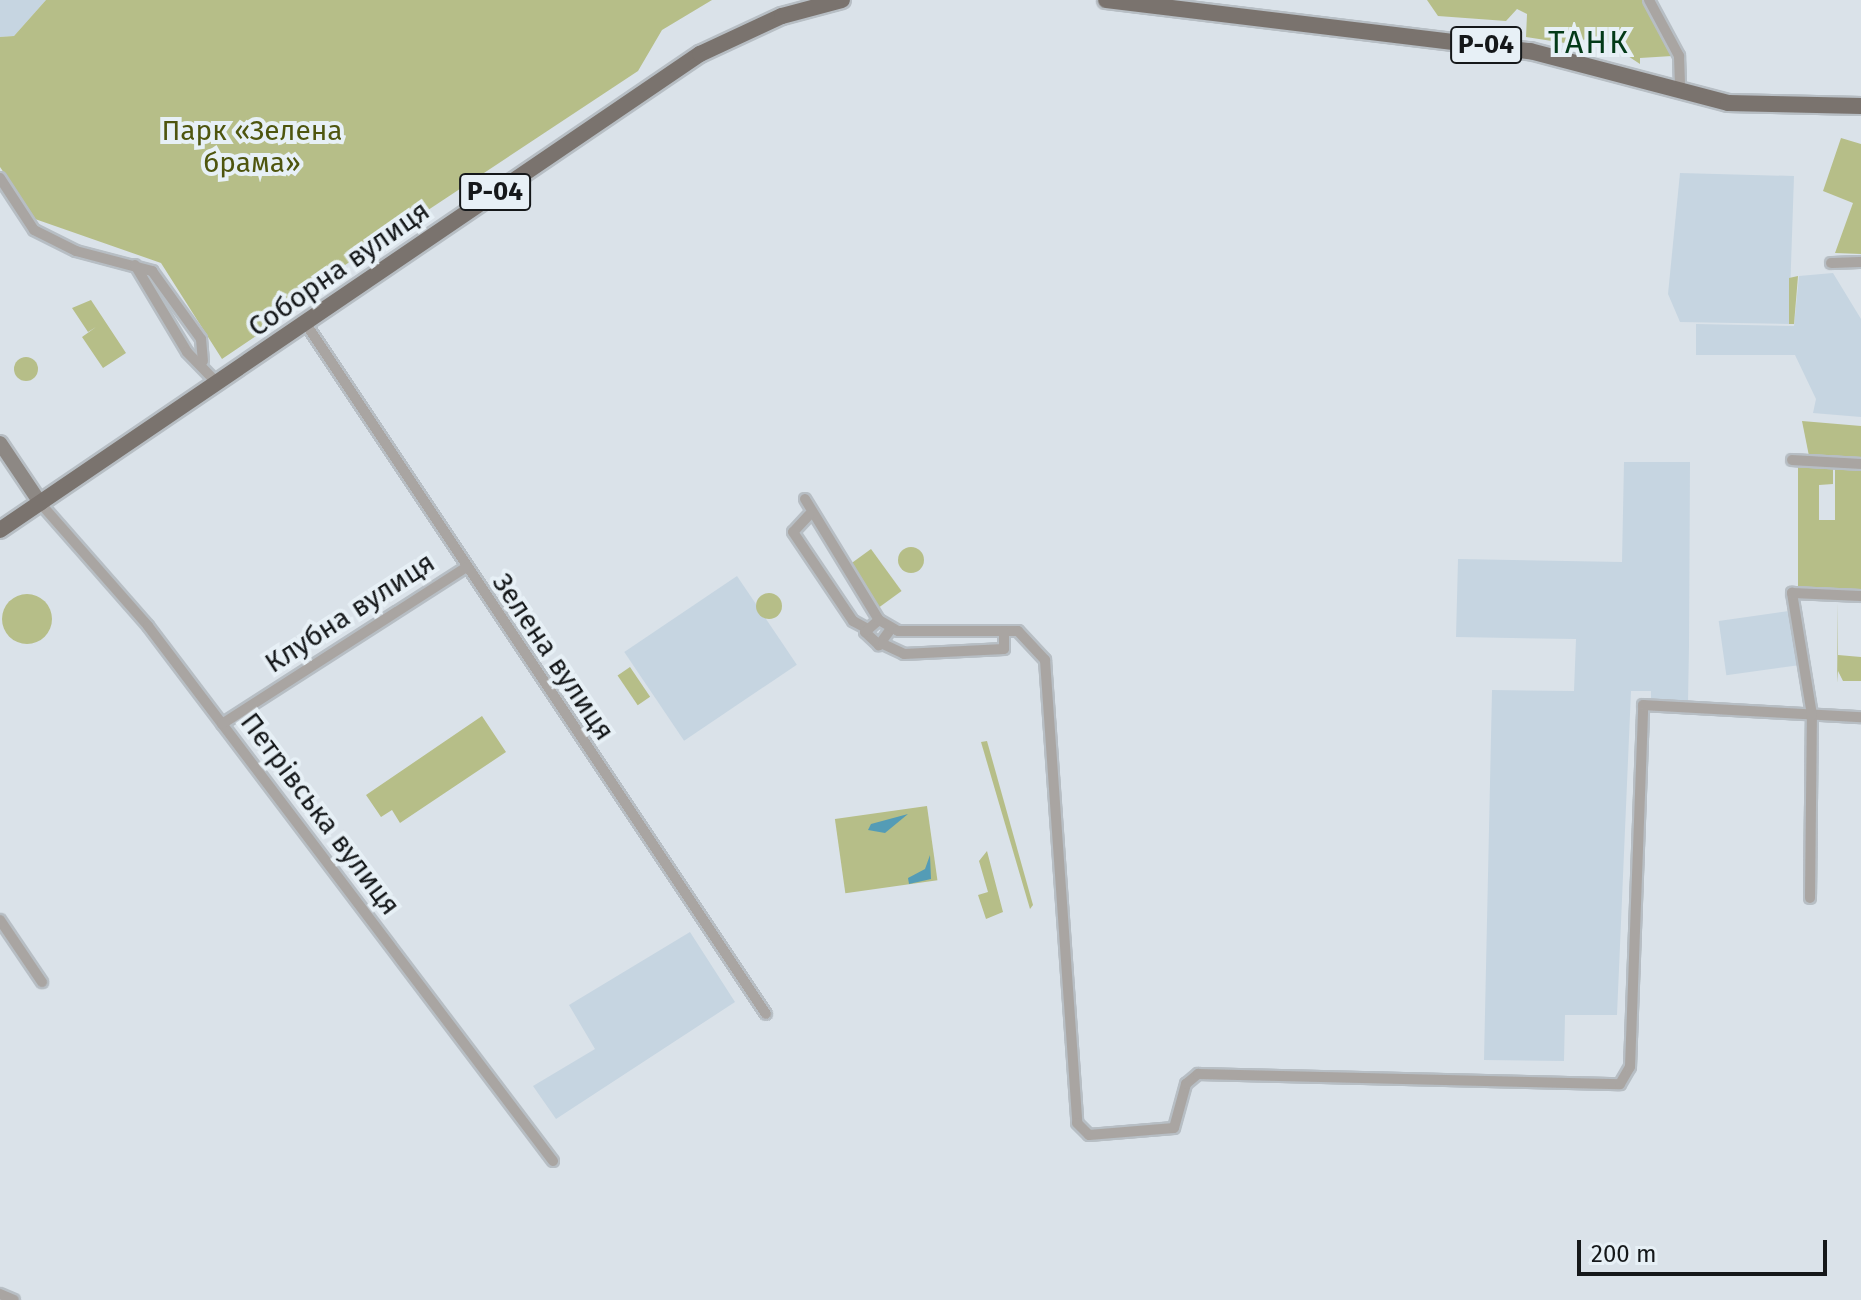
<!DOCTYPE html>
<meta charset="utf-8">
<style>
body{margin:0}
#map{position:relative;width:1861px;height:1300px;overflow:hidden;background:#dae2e9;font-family:"Fira Sans",sans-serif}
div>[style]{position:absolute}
.built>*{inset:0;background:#c6d5e1;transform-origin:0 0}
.green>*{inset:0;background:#b6be88;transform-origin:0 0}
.round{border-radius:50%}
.water>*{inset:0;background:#549cb6}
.roads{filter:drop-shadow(2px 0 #b7bec4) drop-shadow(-2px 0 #b7bec4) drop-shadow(0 2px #b7bec4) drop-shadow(0 -2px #b7bec4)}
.street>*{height:10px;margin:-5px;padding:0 5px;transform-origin:5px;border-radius:5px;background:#a9a5a2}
.secondary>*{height:14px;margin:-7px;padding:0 7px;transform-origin:7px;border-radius:7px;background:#8d8884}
.primary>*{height:16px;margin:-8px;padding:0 8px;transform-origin:8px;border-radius:8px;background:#7a736e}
span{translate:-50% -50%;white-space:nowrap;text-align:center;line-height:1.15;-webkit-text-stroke:8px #e7f0f6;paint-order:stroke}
.shield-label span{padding:2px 6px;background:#e7f0f6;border:2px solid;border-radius:6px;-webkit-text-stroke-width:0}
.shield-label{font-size:26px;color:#15181a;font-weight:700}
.park-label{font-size:28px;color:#4e550e}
.street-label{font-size:28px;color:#15181a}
.quarter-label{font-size:32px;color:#033a18;letter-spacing:2px}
.scale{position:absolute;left:1577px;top:1240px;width:250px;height:36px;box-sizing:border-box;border:4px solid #15181a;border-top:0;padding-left:10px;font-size:24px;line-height:28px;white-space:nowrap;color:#15181a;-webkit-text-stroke:6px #e7f0f6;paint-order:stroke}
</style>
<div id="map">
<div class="built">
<div style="clip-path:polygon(0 0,46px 0,14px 36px,0 37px)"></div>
<div style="clip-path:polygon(1680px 173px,1794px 176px,1789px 324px,1680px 322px,1668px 294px)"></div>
<div style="clip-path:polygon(1833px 273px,1861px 319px,1861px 417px,1813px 413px,1816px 399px,1795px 355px,1696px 355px,1696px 324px,1794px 326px,1799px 276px)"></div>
<div style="clip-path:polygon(1624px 462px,1690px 462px,1689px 646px,1688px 703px,1651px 701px,1651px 691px,1631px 691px,1617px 1015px,1565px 1015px,1564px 1061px,1484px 1060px,1492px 690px,1574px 691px,1576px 639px,1456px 637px,1458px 559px,1622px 562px)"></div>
<div style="left:737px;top:576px;width:107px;height:136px;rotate:56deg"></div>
<div style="left:1789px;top:611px;width:55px;height:71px;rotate:82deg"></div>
<div style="clip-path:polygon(690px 932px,735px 1002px,556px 1119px,533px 1086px,595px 1049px,569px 1005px)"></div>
</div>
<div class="green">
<div style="clip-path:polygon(46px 0,712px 0,662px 30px,638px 71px,265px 318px,259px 334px,222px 359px,161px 263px,35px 219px,0 167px,0 37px,14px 36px)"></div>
<div style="clip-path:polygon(1427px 0,1644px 0,1672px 56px,1640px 58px,1640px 64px,1599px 37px,1565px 43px,1526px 37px,1527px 14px,1517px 9px,1506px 21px,1438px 16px)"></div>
<div style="clip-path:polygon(1841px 138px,1861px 144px,1861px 254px,1835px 253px,1853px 203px,1823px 191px)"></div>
<div style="clip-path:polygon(1798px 276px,1794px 324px,1789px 324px,1789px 278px)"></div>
<div style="clip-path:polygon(91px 300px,126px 353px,103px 368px,82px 337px,96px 327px,88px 332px,72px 308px)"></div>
<div class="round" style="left:14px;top:357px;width:24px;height:24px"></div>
<div style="clip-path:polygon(1802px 421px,1861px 426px,1861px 458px,1809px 456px)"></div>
<div style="clip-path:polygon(1798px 465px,1833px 467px,1833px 484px,1819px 485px,1819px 520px,1835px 520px,1835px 468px,1861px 469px,1861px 594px,1798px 590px)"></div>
<div class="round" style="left:898px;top:547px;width:26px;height:26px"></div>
<div style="left:871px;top:549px;width:52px;height:28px;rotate:54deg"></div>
<div class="round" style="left:756px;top:593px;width:26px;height:26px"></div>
<div class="round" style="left:2px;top:594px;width:50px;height:50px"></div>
<div style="clip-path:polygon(1838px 601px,1838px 655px,1861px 657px,1861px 681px,1843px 681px,1838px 671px,1837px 683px)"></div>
<div style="left:630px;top:667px;width:36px;height:15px;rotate:56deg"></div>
<div style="clip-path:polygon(482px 716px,506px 752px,400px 823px,392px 810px,381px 817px,366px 795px)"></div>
<div style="clip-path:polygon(987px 741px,1033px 905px,1030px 909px,981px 742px)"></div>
<div style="left:927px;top:806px;width:75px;height:93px;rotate:82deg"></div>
<div style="clip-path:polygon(987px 851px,1003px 912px,986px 919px,978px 895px,988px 892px,979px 861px)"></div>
</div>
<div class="water">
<div style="clip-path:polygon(908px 814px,885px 833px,868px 830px,871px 824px)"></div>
<div style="clip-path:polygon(930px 855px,931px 879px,909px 884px,908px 878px,925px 869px)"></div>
</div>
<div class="roads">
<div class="street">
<div style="left:1649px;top:0;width:64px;rotate:61.8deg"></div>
<div style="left:1679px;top:56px;width:34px;rotate:88deg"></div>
<div style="left:0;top:178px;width:62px;rotate:56.8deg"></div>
<div style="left:34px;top:230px;width:47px;rotate:26.6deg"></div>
<div style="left:76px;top:251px;width:79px;rotate:14.7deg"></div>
<div style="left:152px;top:271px;width:84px;rotate:54.2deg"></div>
<div style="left:201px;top:339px;width:22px;rotate:85deg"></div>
<div style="left:1831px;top:263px;width:30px;rotate:-2deg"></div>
<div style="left:135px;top:265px;width:101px;rotate:59.1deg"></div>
<div style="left:187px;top:352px;width:45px;rotate:45.9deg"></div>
<div style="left:306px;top:324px;width:829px;rotate:56.31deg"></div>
<div style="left:1792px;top:460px;width:69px;rotate:3.3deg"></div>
<div style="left:805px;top:499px;width:142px;rotate:58.6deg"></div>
<div style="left:41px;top:504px;width:162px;rotate:48.7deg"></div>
<div style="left:148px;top:626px;width:671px;rotate:52.87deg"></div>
<div style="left:809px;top:515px;width:23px;rotate:133deg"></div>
<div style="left:793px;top:532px;width:107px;rotate:56deg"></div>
<div style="left:853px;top:621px;width:15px;rotate:28deg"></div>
<div style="left:890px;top:630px;width:19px;rotate:126deg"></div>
<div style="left:879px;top:645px;width:19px;rotate:-137deg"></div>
<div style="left:865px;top:632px;width:18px;rotate:-41deg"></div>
<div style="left:879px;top:620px;width:22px;rotate:30deg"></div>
<div style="left:898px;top:631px;width:120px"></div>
<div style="left:1018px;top:631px;width:40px;rotate:47deg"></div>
<div style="left:1045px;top:660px;width:464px;rotate:86deg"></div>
<div style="left:1077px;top:1123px;width:17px;rotate:45deg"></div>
<div style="left:1089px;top:1135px;width:85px;rotate:-4.7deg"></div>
<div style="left:1174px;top:1128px;width:46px;rotate:-74.7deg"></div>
<div style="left:1186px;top:1084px;width:16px;rotate:-40deg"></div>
<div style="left:1198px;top:1074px;width:422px;rotate:1.4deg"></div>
<div style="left:1620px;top:1084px;width:20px;rotate:-60deg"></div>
<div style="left:1630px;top:1067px;width:362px;rotate:-87.9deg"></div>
<div style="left:1643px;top:705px;width:218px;rotate:3.2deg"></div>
<div style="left:883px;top:644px;width:23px;rotate:25deg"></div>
<div style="left:904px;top:654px;width:100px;rotate:-2.9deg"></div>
<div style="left:1004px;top:649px;width:18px;rotate:-90deg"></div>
<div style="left:222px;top:724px;width:289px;rotate:-32.7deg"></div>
<div style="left:1810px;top:898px;width:183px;rotate:-89.4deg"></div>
<div style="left:1812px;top:715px;width:124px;rotate:-99.3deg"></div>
<div style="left:1792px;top:593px;width:69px;rotate:2.5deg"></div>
<div style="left:0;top:920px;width:75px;rotate:55.9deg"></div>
<div style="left:0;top:1294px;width:15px;rotate:23deg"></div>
</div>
<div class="secondary">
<div style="left:0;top:443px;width:73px;rotate:56.1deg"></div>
</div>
<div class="primary">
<div style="left:1106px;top:0;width:427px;rotate:6.9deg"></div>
<div style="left:1530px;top:51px;width:205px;rotate:14.7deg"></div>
<div style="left:1728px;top:103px;width:133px;rotate:1.3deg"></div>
<div style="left:0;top:530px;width:847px;rotate:-34.22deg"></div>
<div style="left:700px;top:54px;width:90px;rotate:-24.9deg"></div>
<div style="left:782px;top:16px;width:62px;rotate:-14.9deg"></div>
</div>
</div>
<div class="shield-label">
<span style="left:1486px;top:45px">Р-04</span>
<span style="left:495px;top:192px">Р-04</span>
</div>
<div class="park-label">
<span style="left:252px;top:147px">Парк «Зелена<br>брама»</span>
</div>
<div class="street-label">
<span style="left:339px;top:269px;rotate:-35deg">Соборна вулиця</span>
<span style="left:350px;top:613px;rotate:-33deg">Клубна вулиця</span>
<span style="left:553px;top:657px;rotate:56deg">Зелена вулиця</span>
<span style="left:320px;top:814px;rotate:53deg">Петрівська вулиця</span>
</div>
<div class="quarter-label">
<span style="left:1589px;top:42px">ТАНК</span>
</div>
<div class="scale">200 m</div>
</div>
